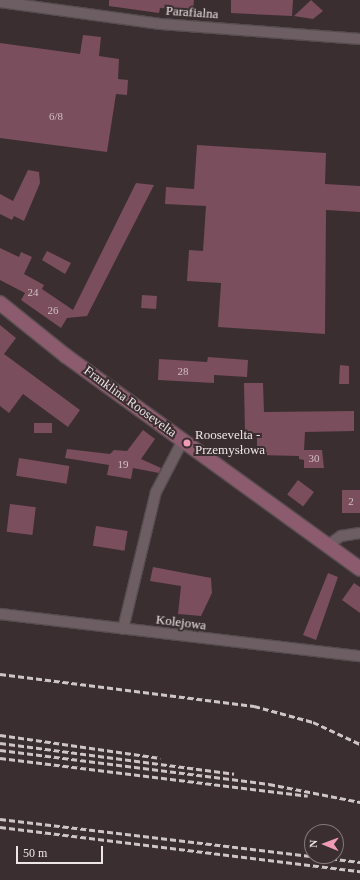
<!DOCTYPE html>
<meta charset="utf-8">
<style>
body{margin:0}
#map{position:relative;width:360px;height:880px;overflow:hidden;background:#3a2e31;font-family:Georgia,serif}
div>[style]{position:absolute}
.building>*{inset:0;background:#7a4e5c;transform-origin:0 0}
.roads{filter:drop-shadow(1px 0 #564c4f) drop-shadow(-1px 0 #564c4f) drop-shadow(0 1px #564c4f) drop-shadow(0 -1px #564c4f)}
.street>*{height:10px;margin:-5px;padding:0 5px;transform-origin:5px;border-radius:5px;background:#6c5e62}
.secondary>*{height:14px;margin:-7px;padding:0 7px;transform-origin:7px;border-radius:7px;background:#8c5b6d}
.rail>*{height:3px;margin-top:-1.5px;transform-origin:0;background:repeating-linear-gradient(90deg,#cec5c8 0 6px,transparent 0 9px)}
.dots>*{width:11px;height:11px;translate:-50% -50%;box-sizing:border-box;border:2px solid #3a2e31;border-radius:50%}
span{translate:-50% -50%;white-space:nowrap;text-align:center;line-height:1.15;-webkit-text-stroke:4px #3a2e31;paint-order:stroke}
.number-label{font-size:11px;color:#d1bfc5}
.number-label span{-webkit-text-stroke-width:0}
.street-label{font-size:13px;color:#eee5e8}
.poi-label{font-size:13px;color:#eee5e8}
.left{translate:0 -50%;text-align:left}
.north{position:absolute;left:304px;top:824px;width:40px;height:40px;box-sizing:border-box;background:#3a2e31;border:1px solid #82777a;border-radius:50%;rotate:271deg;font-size:11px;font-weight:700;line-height:16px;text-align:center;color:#eee5e8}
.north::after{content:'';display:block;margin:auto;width:14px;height:18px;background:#f09ab5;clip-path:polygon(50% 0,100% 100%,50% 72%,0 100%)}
.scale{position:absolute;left:16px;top:846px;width:87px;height:18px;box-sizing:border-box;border:2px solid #eee5e8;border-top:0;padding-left:5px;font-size:12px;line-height:14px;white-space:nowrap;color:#eee5e8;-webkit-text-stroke:3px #3a2e31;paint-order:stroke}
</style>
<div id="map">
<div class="building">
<div style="clip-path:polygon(109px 0,194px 0,193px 10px,160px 8px,159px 13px,109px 6px)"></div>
<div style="clip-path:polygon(231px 0,293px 0,292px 16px,231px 13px)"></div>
<div style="clip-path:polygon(311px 0,323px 11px,313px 19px,294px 16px)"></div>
<div style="clip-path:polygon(83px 35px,101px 37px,99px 56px,119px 59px,118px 79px,128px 80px,127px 95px,116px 94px,107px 152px,0 138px,0 43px,80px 54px)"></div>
<div style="clip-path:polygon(197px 145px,326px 153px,325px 184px,360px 186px,360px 212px,326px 210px,325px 334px,218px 327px,221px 283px,187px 281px,189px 250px,203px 251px,206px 206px,165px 204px,166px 187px,194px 189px)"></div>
<div style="clip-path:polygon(28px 170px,39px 172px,40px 183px,24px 221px,14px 216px,12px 220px,0 214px,0 194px,13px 201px)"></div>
<div style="clip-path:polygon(136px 183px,154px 185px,87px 316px,67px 318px,61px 328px,21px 300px,25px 293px,0 280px,0 248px,19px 257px,21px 252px,32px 257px,24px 274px,44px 285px,42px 289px,73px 310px)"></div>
<div style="clip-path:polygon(47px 251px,71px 263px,65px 274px,42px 260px)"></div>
<div style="left:142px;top:295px;width:15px;height:13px;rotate:4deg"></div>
<div style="clip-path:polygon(0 325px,16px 338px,4px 354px,80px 410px,68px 427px,23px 394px,9px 413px,0 406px)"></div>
<div style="clip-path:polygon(208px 357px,248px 360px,247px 377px,214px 375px,214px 383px,158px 380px,159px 359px,207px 362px)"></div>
<div style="clip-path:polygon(340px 365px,349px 366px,349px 384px,339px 384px)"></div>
<div style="clip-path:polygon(244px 383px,263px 383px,264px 412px,354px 411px,354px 431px,305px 432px,304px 450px,322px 450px,324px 468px,304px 468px,304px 460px,299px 459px,299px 456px,257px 455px,257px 433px,245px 433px)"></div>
<div style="left:34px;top:423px;width:18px;height:10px"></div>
<div style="clip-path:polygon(143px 430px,155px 439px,141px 459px,161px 468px,159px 473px,133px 468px,131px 479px,107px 475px,109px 465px,65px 458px,67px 449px,110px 454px,114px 450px,127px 451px)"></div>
<div style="left:19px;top:458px;width:51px;height:18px;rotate:9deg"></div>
<div style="left:298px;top:480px;width:20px;height:18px;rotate:37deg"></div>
<div style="left:342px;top:490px;width:18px;height:23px"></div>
<div style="left:10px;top:504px;width:26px;height:28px;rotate:7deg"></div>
<div style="left:96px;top:526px;width:32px;height:20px;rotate:9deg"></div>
<div style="clip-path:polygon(153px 567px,211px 578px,212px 593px,201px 616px,178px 614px,181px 586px,150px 581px)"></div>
<div style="clip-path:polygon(328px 573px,338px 577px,316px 640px,303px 635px)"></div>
<div style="clip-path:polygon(354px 583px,360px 587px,360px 613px,342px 600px)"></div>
</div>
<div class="roads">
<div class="street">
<div style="left:0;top:2px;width:162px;rotate:7.8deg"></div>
<div style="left:161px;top:24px;width:200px;rotate:4.3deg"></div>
<div style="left:328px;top:545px;width:16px;rotate:-35deg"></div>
<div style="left:341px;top:536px;width:19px;rotate:-9deg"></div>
<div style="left:0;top:614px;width:362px;rotate:6.7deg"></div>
<div style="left:123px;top:629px;width:141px;rotate:-76.5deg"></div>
<div style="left:156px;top:492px;width:59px;rotate:-62.6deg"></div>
</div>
<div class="secondary">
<div style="left:0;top:303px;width:85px;rotate:38.8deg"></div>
<div style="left:66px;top:356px;width:363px;rotate:35.9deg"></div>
</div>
</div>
<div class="rail">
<div style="left:0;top:674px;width:256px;rotate:7.2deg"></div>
<div style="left:254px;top:706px;width:61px;rotate:15.2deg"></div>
<div style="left:313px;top:722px;width:52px;rotate:25.1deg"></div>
<div style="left:0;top:735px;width:162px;rotate:8.2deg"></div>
<div style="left:0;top:743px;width:236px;rotate:7.5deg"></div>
<div style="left:0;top:750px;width:271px;rotate:7.2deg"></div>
<div style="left:269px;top:784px;width:93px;rotate:11.2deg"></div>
<div style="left:0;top:758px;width:310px;rotate:7deg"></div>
<div style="left:0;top:819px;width:363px;rotate:6.8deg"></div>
<div style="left:0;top:827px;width:363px;rotate:7deg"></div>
</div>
<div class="dots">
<div style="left:187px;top:443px;background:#f09ab5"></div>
</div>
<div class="number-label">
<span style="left:56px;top:116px">6/8</span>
<span style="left:33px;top:292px">24</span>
<span style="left:53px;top:310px">26</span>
<span style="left:183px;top:371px">28</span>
<span style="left:314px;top:458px">30</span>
<span style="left:123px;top:464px">19</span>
<span style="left:351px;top:501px">2</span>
</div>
<div class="street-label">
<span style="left:192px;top:13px;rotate:4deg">Parafialna</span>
<span style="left:130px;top:402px;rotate:36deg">Franklina Roosevelta</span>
<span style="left:181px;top:623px;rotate:7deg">Kolejowa</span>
</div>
<div class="poi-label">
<span class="left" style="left:195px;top:443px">Roosevelta -<br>Przemysłowa</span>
</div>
<div class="north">N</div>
<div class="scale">50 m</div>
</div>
